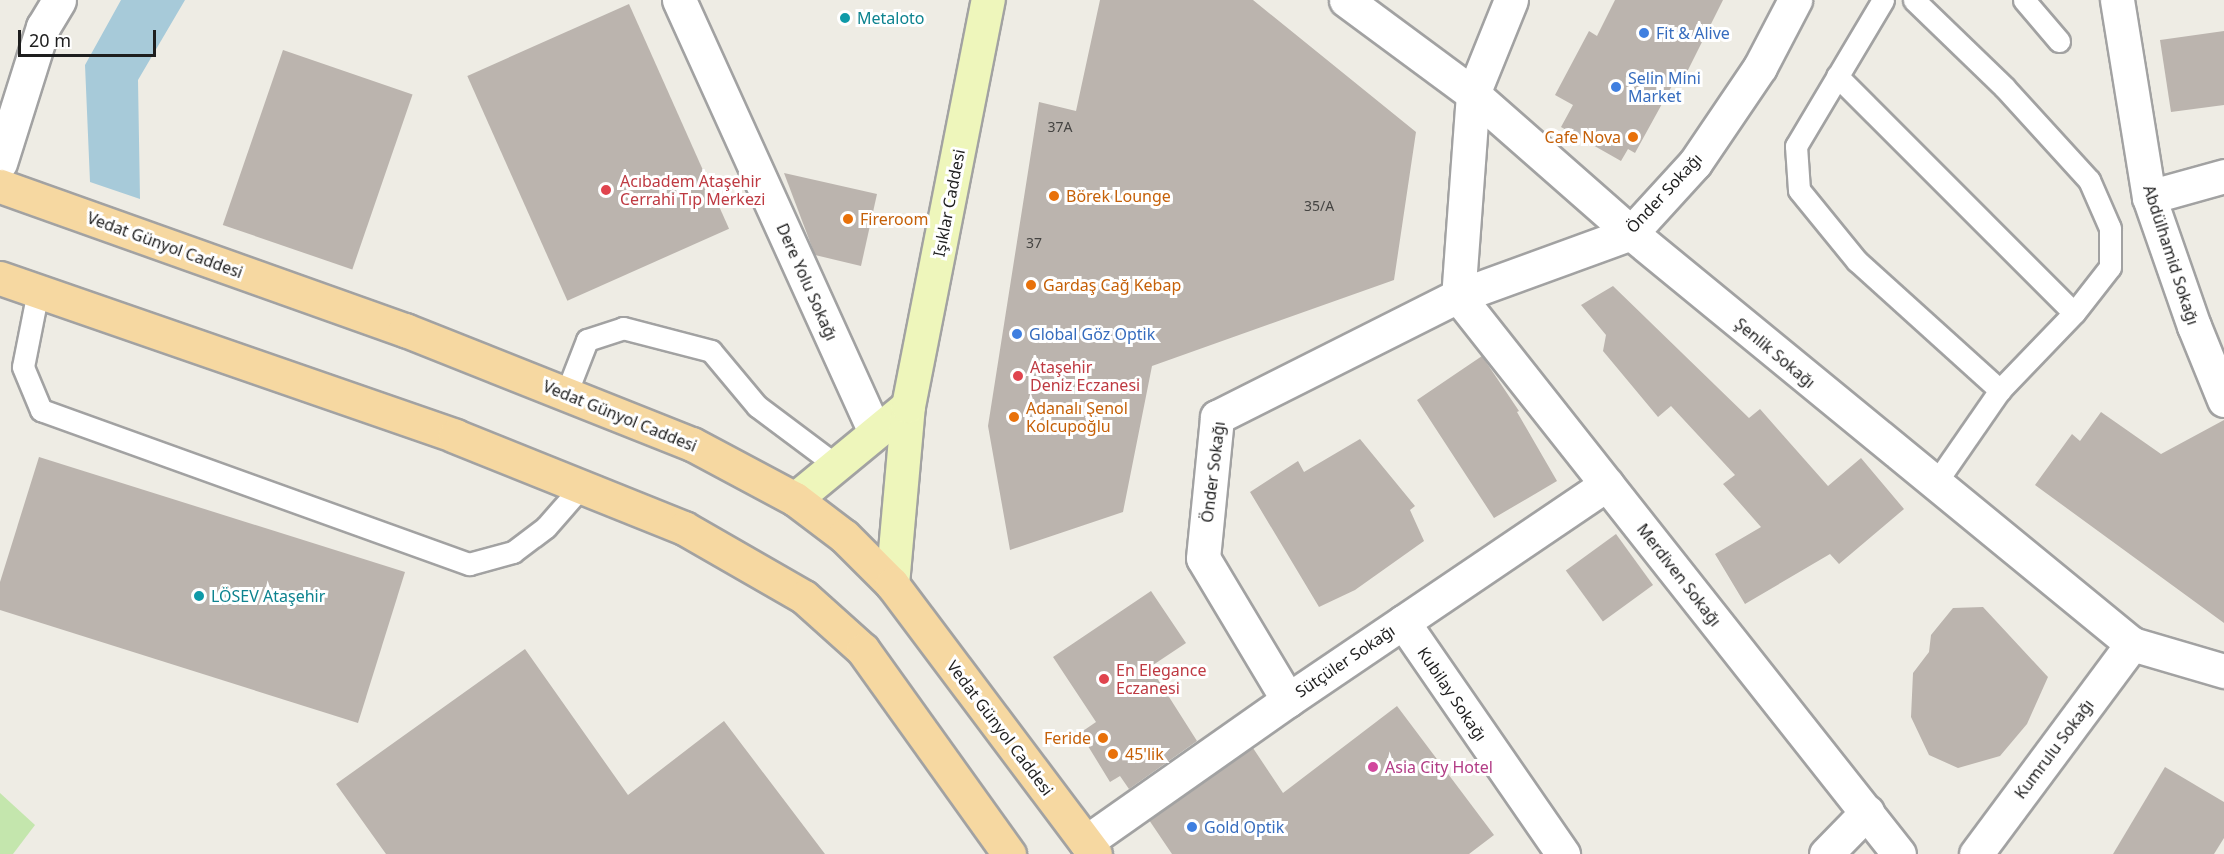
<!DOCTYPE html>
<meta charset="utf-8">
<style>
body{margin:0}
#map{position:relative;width:2224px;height:854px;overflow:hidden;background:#eeece4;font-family:"Noto Sans",sans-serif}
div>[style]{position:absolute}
.grass>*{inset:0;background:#c4e6ad}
.water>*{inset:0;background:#a7cad9}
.building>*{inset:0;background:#bbb4ae;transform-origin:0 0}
.roads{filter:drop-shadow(2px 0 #a2a2a2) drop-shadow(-2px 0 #a2a2a2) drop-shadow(0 2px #a2a2a2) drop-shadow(0 -2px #a2a2a2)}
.lane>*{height:21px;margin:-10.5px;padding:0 10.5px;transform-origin:10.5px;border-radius:10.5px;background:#fff}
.street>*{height:33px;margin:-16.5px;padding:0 16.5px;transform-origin:16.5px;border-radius:16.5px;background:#fff}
.secondary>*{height:33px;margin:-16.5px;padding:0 16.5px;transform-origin:16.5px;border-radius:16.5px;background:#eef6bb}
.primary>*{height:33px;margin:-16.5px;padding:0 16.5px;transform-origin:16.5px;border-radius:16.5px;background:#f6d8a1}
.dots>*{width:16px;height:16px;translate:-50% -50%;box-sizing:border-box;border:3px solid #fff;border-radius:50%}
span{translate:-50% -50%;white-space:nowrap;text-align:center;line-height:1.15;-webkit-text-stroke:6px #fff;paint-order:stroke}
.number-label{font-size:14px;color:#454442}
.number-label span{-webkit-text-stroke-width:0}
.culture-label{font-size:16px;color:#0d838f}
.left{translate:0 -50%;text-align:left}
.shop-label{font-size:16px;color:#366cbe}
.food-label{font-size:16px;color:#c56008}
.right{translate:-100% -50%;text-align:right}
.health-label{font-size:16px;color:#be3a42}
.street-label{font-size:16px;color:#1e1e1e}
.hotel-label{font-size:16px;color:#b23c85}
.scale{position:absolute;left:18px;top:30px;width:138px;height:27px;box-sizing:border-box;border:3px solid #1e1e1e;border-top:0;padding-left:8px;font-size:18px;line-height:21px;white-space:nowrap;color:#1e1e1e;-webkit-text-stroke:4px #fff;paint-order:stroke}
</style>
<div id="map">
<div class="grass">
<div style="clip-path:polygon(0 793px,35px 825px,13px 854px,0 854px)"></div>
</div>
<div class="water">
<div style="clip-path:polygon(121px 0,185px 0,138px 80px,140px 199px,90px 182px,85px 65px)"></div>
</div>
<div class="building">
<div style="clip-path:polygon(1100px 0,1253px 0,1416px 132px,1394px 280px,1152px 366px,1123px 512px,1010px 550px,988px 426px,1039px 102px,1076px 111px)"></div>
<div style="clip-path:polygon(1615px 0,1723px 0,1685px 76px,1679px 73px,1635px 153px,1628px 149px,1621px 161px,1561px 127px,1573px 105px,1555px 95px,1589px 31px,1597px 36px)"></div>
<div style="left:629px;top:4px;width:246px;height:177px;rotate:66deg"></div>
<div style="clip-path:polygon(2224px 31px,2224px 105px,2171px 112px,2160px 40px)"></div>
<div style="left:283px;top:50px;width:137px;height:185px;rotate:19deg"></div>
<div style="clip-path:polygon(784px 173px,877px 194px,861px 266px,815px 255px)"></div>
<div style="clip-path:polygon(1613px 286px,1749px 418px,1760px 409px,1828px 486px,1861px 458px,1904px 509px,1839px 564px,1830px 554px,1745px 604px,1715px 554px,1761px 527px,1723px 484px,1735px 475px,1671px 406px,1658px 417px,1603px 351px,1606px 335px,1581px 305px)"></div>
<div style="clip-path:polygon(1482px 356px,1519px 411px,1517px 412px,1557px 481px,1494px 518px,1417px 400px)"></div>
<div style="clip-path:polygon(2101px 412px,2161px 454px,2224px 420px,2224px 623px,2035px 485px,2072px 434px,2080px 441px)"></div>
<div style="clip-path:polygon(1360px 439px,1415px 506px,1410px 510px,1424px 541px,1355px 590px,1319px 607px,1250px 492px,1298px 461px,1304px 472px)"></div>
<div style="clip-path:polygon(39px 457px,405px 572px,358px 723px,0 610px,0 582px)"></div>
<div style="left:1616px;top:534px;width:63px;height:62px;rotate:54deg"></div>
<div style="clip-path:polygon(1151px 591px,1186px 643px,1150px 667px,1197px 741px,1129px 789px,1120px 776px,1110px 782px,1080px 733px,1096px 722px,1053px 657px)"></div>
<div style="clip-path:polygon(1983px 607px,2048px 677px,2027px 724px,2000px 756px,1958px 768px,1929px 755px,1911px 717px,1913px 673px,1929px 652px,1931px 635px,1953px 608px)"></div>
<div style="clip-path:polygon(525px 649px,628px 795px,724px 721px,825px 854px,386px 854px,336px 784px)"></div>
<div style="clip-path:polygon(1397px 706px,1494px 835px,1469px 854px,1172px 854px,1149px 820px,1253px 748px,1283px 793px)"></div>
<div style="clip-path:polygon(2165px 767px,2224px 802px,2224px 838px,2214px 854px,2113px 854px)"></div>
</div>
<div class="roads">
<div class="lane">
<div style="left:1883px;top:0;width:170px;rotate:120.8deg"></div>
<div style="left:1796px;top:146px;width:44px;rotate:86.1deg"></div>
<div style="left:1799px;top:190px;width:92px;rotate:50.8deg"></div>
<div style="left:1857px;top:261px;width:193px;rotate:42.1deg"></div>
<div style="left:1914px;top:0;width:125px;rotate:44deg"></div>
<div style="left:2004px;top:87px;width:126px;rotate:47.6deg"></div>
<div style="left:2089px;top:180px;width:52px;rotate:66.4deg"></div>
<div style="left:2110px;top:228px;width:39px;rotate:90deg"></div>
<div style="left:2110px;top:267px;width:58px;rotate:128deg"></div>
<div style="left:2074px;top:313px;width:107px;rotate:133.9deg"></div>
<div style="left:2000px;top:390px;width:114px;rotate:124.7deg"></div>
<div style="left:2024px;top:0;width:54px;rotate:49.5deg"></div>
<div style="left:1837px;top:76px;width:335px;rotate:45deg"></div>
<div style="left:38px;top:291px;width:77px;rotate:101.2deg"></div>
<div style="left:23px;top:367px;width:47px;rotate:67.3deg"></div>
<div style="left:41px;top:410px;width:455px;rotate:19.8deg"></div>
<div style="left:469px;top:564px;width:46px;rotate:-15.3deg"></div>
<div style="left:513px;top:552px;width:41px;rotate:-37.1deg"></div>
<div style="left:546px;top:527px;width:53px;rotate:-48.8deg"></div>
<div style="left:566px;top:394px;width:58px;rotate:-68.7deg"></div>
<div style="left:587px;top:340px;width:38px;rotate:-18deg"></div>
<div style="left:623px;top:328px;width:91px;rotate:14.6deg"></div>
<div style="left:711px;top:351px;width:72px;rotate:50.1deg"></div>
<div style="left:757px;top:406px;width:99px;rotate:36.8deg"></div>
</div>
<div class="street">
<div style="left:679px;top:0;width:474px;rotate:65.6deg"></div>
<div style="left:1346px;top:0;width:158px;rotate:36.5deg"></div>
<div style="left:1473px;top:94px;width:210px;rotate:41.3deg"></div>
<div style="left:1631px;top:233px;width:648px;rotate:39.36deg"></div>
<div style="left:2132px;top:644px;width:96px;rotate:16.4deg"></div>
<div style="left:1511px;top:0;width:101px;rotate:112deg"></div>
<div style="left:1473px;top:94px;width:203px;rotate:94.2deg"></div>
<div style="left:1458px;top:296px;width:711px;rotate:51.68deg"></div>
<div style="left:2117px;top:0;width:200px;rotate:80.8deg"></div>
<div style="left:2149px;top:197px;width:137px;rotate:70.8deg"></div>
<div style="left:2194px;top:326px;width:80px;rotate:67.9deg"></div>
<div style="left:0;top:163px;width:143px;rotate:-72.5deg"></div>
<div style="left:43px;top:27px;width:31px;rotate:-59deg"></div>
<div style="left:2149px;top:197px;width:78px;rotate:-15.6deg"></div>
<div style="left:1403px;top:622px;width:282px;rotate:55.4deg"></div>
<div style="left:1288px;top:700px;width:165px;rotate:-120.9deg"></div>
<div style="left:1203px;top:558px;width:142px;rotate:-84.3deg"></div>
<div style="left:1217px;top:417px;width:270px;rotate:-26.7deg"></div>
<div style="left:1458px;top:296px;width:184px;rotate:-20deg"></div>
<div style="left:1631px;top:233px;width:95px;rotate:-47.6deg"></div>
<div style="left:1695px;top:163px;width:116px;rotate:-55.9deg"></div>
<div style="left:1760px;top:67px;width:76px;rotate:-62.4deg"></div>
<div style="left:1086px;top:842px;width:247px;rotate:-35.1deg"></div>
<div style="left:1288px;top:700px;width:385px;rotate:-34.1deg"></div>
<div style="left:1826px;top:854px;width:59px;rotate:-45.7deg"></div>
<div style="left:1976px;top:854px;width:262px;rotate:-53.4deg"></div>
</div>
<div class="secondary">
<div style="left:795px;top:499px;width:146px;rotate:-39.5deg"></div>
<div style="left:892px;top:584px;width:179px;rotate:-84.9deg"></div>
<div style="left:908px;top:406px;width:414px;rotate:-78.9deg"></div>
</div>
<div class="primary">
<div style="left:0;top:186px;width:430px;rotate:19.6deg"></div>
<div style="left:405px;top:330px;width:309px;rotate:21.7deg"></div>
<div style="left:692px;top:444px;width:117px;rotate:28.1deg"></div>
<div style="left:795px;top:499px;width:61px;rotate:37.1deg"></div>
<div style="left:844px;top:536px;width:68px;rotate:45deg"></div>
<div style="left:892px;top:584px;width:338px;rotate:53.1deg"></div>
<div style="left:0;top:278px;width:482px;rotate:19.1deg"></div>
<div style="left:455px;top:436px;width:247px;rotate:21.9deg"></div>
<div style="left:684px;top:528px;width:138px;rotate:29.9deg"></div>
<div style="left:804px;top:597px;width:79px;rotate:41.9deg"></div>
<div style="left:863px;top:650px;width:251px;rotate:54.4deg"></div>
</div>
</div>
<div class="dots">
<div style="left:845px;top:18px;background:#0f9aa8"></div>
<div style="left:1644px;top:33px;background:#3f7fe0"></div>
<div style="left:1616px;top:87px;background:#3f7fe0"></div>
<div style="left:1633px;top:137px;background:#e8710a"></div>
<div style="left:606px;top:190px;background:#e0444e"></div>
<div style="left:1054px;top:196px;background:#e8710a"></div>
<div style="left:848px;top:219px;background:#e8710a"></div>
<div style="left:1031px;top:285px;background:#e8710a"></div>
<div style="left:1017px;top:334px;background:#3f7fe0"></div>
<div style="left:1018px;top:376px;background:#e0444e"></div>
<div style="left:1014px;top:417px;background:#e8710a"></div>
<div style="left:199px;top:596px;background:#0f9aa8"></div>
<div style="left:1104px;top:679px;background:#e0444e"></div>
<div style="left:1103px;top:738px;background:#e8710a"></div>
<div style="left:1113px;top:754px;background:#e8710a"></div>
<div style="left:1373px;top:767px;background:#d1479c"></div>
<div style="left:1192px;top:827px;background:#3f7fe0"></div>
</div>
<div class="number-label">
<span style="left:1060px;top:127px">37A</span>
<span style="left:1319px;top:206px">35/A</span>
<span style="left:1034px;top:243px">37</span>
</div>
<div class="culture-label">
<span class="left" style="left:857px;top:18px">Metaloto</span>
<span class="left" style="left:211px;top:596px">LÖSEV Ataşehir</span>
</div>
<div class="shop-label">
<span class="left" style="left:1656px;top:33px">Fit &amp; Alive</span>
<span class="left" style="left:1628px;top:87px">Selin Mini<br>Market</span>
<span class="left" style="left:1029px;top:334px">Global Göz Optik</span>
<span class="left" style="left:1204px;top:827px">Gold Optik</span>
</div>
<div class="food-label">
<span class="right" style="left:1621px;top:137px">Cafe Nova</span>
<span class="left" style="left:1066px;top:196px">Börek Lounge</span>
<span class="left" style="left:860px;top:219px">Fireroom</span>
<span class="left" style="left:1043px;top:285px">Gardaş Cağ Kebap</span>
<span class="left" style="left:1026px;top:417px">Adanalı Şenol<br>Kolcupoğlu</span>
<span class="right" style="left:1091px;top:738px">Feride</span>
<span class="left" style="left:1125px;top:754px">45'lik</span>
</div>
<div class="health-label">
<span class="left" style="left:620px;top:190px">Acıbadem Ataşehir<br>Cerrahi Tıp Merkezi</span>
<span class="left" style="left:1030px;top:376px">Ataşehir<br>Deniz Eczanesi</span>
<span class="left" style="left:1116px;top:679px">En Elegance<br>Eczanesi</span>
</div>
<div class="street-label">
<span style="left:1664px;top:193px;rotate:-47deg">Önder Sokağı</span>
<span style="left:949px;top:203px;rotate:-79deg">Işıklar Caddesi</span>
<span style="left:165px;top:245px;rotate:20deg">Vedat Günyol Caddesi</span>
<span style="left:2171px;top:255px;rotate:72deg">Abdülhamid Sokağı</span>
<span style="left:807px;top:282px;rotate:66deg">Dere Yolu Sokağı</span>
<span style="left:1775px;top:353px;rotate:40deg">Şenlik Sokağı</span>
<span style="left:620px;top:416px;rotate:22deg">Vedat Günyol Caddesi</span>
<span style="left:1213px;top:472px;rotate:-83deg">Önder Sokağı</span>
<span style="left:1679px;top:575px;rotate:52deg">Merdiven Sokağı</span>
<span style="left:1345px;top:661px;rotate:-34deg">Sütçüler Sokağı</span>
<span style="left:1452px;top:694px;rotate:56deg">Kubilay Sokağı</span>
<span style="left:1000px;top:728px;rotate:53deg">Vedat Günyol Caddesi</span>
<span style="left:2054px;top:749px;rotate:-53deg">Kumrulu Sokağı</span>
</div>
<div class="hotel-label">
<span class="left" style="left:1385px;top:767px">Asia City Hotel</span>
</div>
<div class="scale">20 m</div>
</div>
